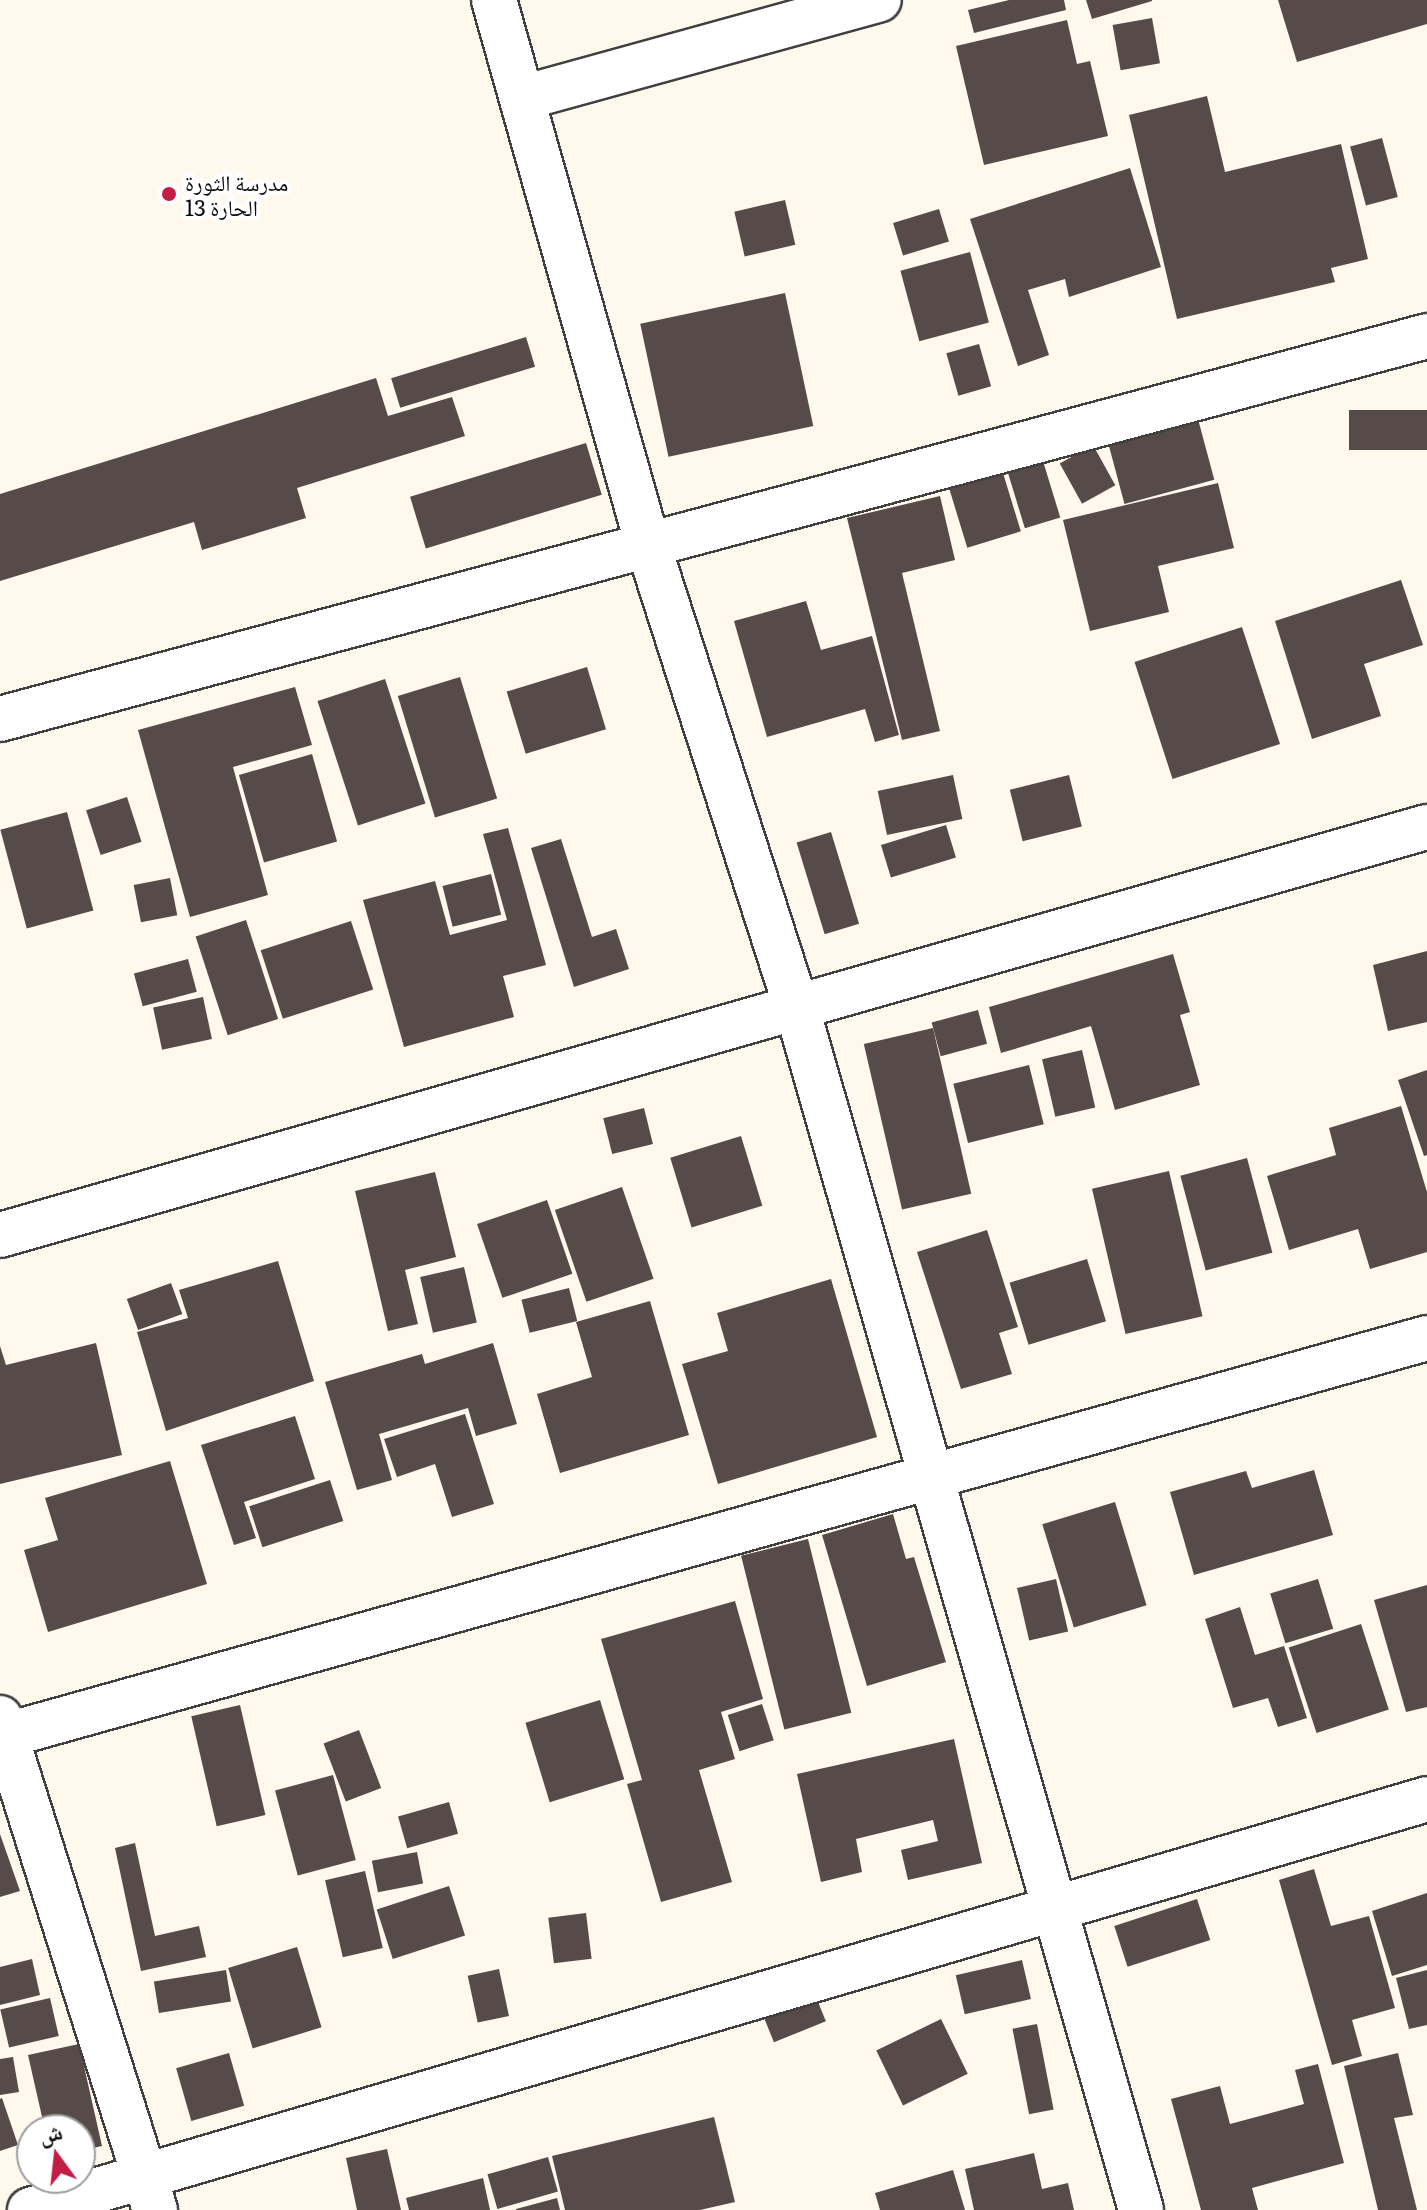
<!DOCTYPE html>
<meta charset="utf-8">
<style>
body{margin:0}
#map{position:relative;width:1427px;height:2210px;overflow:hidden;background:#fff8ed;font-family:Literata,"Noto Naskh Arabic",serif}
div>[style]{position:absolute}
.building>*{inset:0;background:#564b49;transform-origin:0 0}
.roads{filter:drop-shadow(2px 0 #404040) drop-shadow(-2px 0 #404040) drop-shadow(0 2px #404040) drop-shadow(0 -2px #404040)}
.minor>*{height:44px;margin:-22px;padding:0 22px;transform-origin:22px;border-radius:22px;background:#fff}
.dots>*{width:22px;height:22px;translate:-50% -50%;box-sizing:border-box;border:4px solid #fff;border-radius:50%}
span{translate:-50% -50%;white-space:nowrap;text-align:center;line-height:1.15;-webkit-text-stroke:8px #fff;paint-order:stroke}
.poi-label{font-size:22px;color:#0d0d0d}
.left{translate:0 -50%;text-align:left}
.north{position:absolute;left:16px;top:2114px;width:80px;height:80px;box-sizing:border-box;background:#fff;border:2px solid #9e9e9e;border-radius:50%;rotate:345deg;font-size:22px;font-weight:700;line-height:32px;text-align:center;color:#0d0d0d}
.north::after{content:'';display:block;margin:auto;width:28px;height:36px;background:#c41d45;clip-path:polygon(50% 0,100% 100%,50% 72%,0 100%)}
</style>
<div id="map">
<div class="building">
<div style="clip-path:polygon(1009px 0,1064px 0,1066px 10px,974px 33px,968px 10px)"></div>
<div style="clip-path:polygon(1086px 0,1152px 0,1152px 1px,1092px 19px)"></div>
<div style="clip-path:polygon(1278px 0,1427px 0,1427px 24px,1297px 62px)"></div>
<div style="left:1152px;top:18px;width:46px;height:40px;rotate:80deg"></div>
<div style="clip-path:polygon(1067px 20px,1077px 64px,1090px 61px,1108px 136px,984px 165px,956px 46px)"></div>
<div style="clip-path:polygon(1207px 96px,1225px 172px,1341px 144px,1368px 259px,1331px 268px,1335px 282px,1177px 319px,1129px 115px)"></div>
<div style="left:1382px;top:138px;width:61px;height:33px;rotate:75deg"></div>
<div style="clip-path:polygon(1130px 168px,1161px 267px,1069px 297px,1065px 279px,1028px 290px,1049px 355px,1018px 366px,970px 219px)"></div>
<div style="left:785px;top:200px;width:46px;height:52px;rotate:77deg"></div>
<div style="left:939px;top:209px;width:34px;height:48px;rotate:73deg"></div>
<div style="left:970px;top:252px;width:73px;height:72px;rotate:75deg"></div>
<div style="left:785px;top:293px;width:136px;height:148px;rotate:78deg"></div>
<div style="left:526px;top:337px;width:31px;height:141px;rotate:73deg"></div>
<div style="left:979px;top:344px;width:44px;height:34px;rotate:74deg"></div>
<div style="clip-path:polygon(376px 378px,388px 416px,452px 397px,465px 436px,297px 488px,306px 518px,202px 550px,194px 522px,0 581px,0 494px)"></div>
<div style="left:1427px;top:410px;width:40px;height:78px;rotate:90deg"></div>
<div style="left:1198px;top:419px;width:63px;height:93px;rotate:75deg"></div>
<div style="left:586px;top:443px;width:54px;height:184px;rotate:73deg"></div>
<div style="left:1093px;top:445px;width:46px;height:38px;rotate:61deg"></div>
<div style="left:1043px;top:461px;width:59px;height:37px;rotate:73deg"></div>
<div style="left:1003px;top:473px;width:61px;height:56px;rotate:73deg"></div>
<div style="clip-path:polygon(1218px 483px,1234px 548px,1158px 566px,1169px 612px,1090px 631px,1063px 520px)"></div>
<div style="clip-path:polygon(940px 496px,955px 560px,902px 573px,940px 731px,902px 740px,847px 518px)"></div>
<div style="clip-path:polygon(1401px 580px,1423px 645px,1364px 664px,1381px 716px,1312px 739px,1275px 621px)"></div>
<div style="clip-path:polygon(806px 601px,821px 650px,872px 636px,899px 735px,875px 742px,865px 709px,767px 737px,734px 621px)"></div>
<div style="left:1242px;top:627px;width:123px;height:113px;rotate:72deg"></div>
<div style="left:587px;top:667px;width:65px;height:84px;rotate:73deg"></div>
<div style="left:460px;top:677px;width:127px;height:65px;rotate:73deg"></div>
<div style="left:385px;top:679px;width:131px;height:71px;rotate:72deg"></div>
<div style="clip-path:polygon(295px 687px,312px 745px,233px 767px,268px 895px,190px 917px,138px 730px)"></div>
<div style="left:312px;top:754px;width:91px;height:76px;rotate:74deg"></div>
<div style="left:953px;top:775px;width:45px;height:77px;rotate:78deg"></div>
<div style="left:1069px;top:775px;width:53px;height:61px;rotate:76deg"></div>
<div style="left:127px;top:797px;width:47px;height:43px;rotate:72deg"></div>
<div style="left:67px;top:812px;width:102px;height:69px;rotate:75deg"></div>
<div style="left:946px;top:825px;width:34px;height:68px;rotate:73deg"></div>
<div style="clip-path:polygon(508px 828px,546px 965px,503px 976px,514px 1017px,404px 1047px,363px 900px,435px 881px,450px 935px,507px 920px,483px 834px)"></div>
<div style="left:831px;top:832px;width:96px;height:36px;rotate:73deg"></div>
<div style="clip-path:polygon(561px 839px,592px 937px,616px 929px,629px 969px,574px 987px,531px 848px)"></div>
<div style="left:491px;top:874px;width:42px;height:50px;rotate:76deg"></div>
<div style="left:170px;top:878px;width:38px;height:37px;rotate:79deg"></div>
<div style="left:246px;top:920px;width:104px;height:53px;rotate:72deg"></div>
<div style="left:351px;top:921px;width:72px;height:95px;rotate:72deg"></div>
<div style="clip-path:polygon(1427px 951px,1427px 1022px,1388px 1031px,1373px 965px)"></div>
<div style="clip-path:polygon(1173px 954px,1190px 1012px,1180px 1015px,1200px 1085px,1115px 1110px,1091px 1026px,1001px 1053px,989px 1007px)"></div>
<div style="left:188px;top:959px;width:34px;height:56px;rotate:75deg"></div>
<div style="left:203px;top:997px;width:43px;height:51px;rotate:78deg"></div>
<div style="left:978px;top:1010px;width:35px;height:48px;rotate:75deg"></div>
<div style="left:933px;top:1028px;width:170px;height:71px;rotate:77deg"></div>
<div style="left:1082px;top:1050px;width:59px;height:41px;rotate:77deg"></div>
<div style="left:1029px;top:1065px;width:61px;height:78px;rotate:76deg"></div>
<div style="clip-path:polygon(1427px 1070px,1427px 1155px,1424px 1156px,1398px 1080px)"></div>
<div style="clip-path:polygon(1401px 1106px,1427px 1192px,1427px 1252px,1370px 1269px,1358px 1229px,1289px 1250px,1267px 1176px,1336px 1155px,1329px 1128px)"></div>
<div style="left:644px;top:1108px;width:37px;height:42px;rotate:76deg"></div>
<div style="left:741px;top:1136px;width:73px;height:74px;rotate:73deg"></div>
<div style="left:1247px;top:1158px;width:98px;height:69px;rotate:75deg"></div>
<div style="left:1169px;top:1171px;width:149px;height:79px;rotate:77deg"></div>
<div style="clip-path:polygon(435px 1172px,456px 1257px,405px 1270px,418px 1324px,388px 1331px,355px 1191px)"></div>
<div style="left:622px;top:1187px;width:97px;height:71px;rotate:71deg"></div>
<div style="left:547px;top:1200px;width:78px;height:74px;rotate:71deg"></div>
<div style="clip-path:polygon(987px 1230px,1018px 1327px,999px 1333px,1012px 1374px,961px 1389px,917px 1252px)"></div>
<div style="left:1087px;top:1259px;width:65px;height:81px;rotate:73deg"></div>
<div style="clip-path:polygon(278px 1261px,314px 1381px,166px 1431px,137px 1332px,188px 1318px,179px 1290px)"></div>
<div style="left:464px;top:1267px;width:57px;height:45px;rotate:77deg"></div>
<div style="clip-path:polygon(831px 1279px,877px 1437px,718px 1484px,682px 1364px,728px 1351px,717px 1313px)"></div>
<div style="left:171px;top:1283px;width:33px;height:47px;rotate:70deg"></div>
<div style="left:569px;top:1288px;width:34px;height:49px;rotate:76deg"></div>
<div style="clip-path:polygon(650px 1301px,689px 1435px,560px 1473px,537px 1394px,592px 1377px,576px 1322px)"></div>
<div style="clip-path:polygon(96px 1343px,122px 1455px,0 1484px,0 1346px,6px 1365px)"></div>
<div style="clip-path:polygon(493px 1343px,517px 1424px,476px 1436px,468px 1408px,379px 1434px,392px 1480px,357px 1490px,325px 1382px,422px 1354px,425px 1364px)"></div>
<div style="clip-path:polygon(465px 1414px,494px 1504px,452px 1517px,435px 1464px,397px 1477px,384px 1439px)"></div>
<div style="clip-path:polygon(295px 1416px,315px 1479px,244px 1502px,256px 1538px,234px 1545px,201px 1445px)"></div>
<div style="clip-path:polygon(170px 1461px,207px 1584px,48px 1632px,24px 1550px,58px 1540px,45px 1498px)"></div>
<div style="clip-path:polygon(1314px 1470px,1333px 1535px,1194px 1575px,1170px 1492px,1246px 1471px,1252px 1488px)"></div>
<div style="left:330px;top:1480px;width:43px;height:85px;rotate:72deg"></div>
<div style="left:1115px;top:1502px;width:108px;height:76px;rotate:73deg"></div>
<div style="clip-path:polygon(893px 1514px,906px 1559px,914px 1557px,946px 1662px,867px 1686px,822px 1535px)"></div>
<div style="left:808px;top:1539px;width:179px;height:69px;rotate:76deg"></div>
<div style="left:1056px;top:1579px;width:54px;height:40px;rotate:77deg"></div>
<div style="left:1318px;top:1579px;width:52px;height:50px;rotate:73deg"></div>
<div style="clip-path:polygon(1427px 1585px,1427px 1707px,1406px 1712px,1374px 1600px)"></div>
<div style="clip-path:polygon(735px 1601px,763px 1699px,721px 1712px,735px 1759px,699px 1770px,732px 1882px,661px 1902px,627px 1784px,642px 1780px,601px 1639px)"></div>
<div style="clip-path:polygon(1240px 1607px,1255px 1655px,1284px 1646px,1307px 1718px,1278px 1727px,1268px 1698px,1233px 1708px,1205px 1619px)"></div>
<div style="left:1361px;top:1624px;width:90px;height:76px;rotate:72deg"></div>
<div style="left:600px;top:1700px;width:83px;height:78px;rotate:73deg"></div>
<div style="left:762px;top:1704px;width:38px;height:36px;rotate:72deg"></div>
<div style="left:240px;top:1705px;width:113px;height:50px;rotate:77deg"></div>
<div style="left:359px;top:1730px;width:62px;height:38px;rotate:69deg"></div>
<div style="clip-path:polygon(954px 1739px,982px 1863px,908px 1880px,901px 1850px,938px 1841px,933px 1820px,856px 1839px,862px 1872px,821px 1882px,797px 1774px)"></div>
<div style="left:333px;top:1775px;width:88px;height:60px;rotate:75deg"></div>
<div style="left:449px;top:1802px;width:33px;height:53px;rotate:74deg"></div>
<div style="clip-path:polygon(0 1834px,20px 1891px,0 1897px)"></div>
<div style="clip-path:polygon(135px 1843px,155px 1936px,199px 1926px,206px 1957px,141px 1971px,115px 1848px)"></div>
<div style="left:417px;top:1852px;width:32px;height:46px;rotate:79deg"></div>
<div style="clip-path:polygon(1314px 1869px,1331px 1926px,1369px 1916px,1395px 2008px,1352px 2020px,1362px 2056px,1332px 2065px,1279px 1880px)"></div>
<div style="left:365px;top:1871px;width:79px;height:41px;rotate:77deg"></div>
<div style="left:449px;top:1886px;width:52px;height:76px;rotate:72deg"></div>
<div style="clip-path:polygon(1427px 1893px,1427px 1965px,1392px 1976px,1372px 1911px)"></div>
<div style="left:1197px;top:1899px;width:43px;height:87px;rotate:72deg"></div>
<div style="left:586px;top:1913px;width:46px;height:38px;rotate:83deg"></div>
<div style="left:297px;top:1947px;width:84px;height:72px;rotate:73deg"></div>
<div style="clip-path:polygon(32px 1959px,40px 1995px,0 2005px,0 1967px)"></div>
<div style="left:1022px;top:1960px;width:40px;height:68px;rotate:77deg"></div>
<div style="left:499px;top:1969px;width:48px;height:32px;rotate:78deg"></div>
<div style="left:226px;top:1970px;width:32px;height:73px;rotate:81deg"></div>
<div style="clip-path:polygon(1427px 1970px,1427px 2025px,1409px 2029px,1396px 1978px)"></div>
<div style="left:812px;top:1987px;width:37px;height:56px;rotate:68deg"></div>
<div style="left:50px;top:1998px;width:39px;height:51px;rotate:77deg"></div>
<div style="left:941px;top:2019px;width:61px;height:72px;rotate:64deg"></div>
<div style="left:1037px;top:2024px;width:87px;height:25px;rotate:79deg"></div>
<div style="clip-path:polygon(79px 2044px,102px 2146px,80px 2151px,80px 2130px,45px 2130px,28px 2055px)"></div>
<div style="left:229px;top:2053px;width:55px;height:55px;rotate:74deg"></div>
<div style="clip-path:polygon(1398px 2053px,1413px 2115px,1394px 2118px,1417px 2210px,1378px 2210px,1344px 2066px)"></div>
<div style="clip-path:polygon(13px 2057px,19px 2092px,0 2095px,0 2059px)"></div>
<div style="clip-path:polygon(1318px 2064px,1344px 2163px,1252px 2188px,1258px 2210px,1201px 2210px,1171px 2099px,1220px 2086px,1230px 2124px,1304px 2104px,1295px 2070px)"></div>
<div style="clip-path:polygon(2px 2098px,18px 2145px,0 2151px,0 2099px)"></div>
<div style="clip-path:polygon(714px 2117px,735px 2202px,700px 2210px,565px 2210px,552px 2156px)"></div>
<div style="clip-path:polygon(387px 2149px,401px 2210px,357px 2210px,346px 2158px)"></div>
<div style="clip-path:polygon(1034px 2153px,1042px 2189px,1068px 2183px,1074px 2210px,974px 2210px,965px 2169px)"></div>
<div style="left:548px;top:2157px;width:36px;height:63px;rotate:74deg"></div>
<div style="clip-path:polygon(953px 2170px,965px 2210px,880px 2210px,875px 2193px)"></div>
<div style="clip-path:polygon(483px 2178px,490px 2210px,409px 2210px,406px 2198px)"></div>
<div style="clip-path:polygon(557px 2198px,560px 2210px,516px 2210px,516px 2209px)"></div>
</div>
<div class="roads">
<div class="minor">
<div style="left:494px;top:0;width:563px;rotate:74.24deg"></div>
<div style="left:647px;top:542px;width:486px;rotate:72.2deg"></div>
<div style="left:796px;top:1005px;width:1253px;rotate:74.02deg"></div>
<div style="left:522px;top:98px;width:370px;rotate:-15.4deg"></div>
<div style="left:0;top:719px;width:1478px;rotate:-15.02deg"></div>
<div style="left:0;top:1235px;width:1484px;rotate:-15.96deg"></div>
<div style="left:0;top:1718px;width:516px;rotate:72.51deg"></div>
<div style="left:0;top:1737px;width:1482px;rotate:-15.62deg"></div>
<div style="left:30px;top:2210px;width:1456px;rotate:-16.39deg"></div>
</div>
</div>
<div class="dots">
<div style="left:169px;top:194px;background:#c41d45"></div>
</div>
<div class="poi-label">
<span class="left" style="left:185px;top:194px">مدرسة الثورة<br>الحارة 13</span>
</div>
<div class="north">ش</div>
</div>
